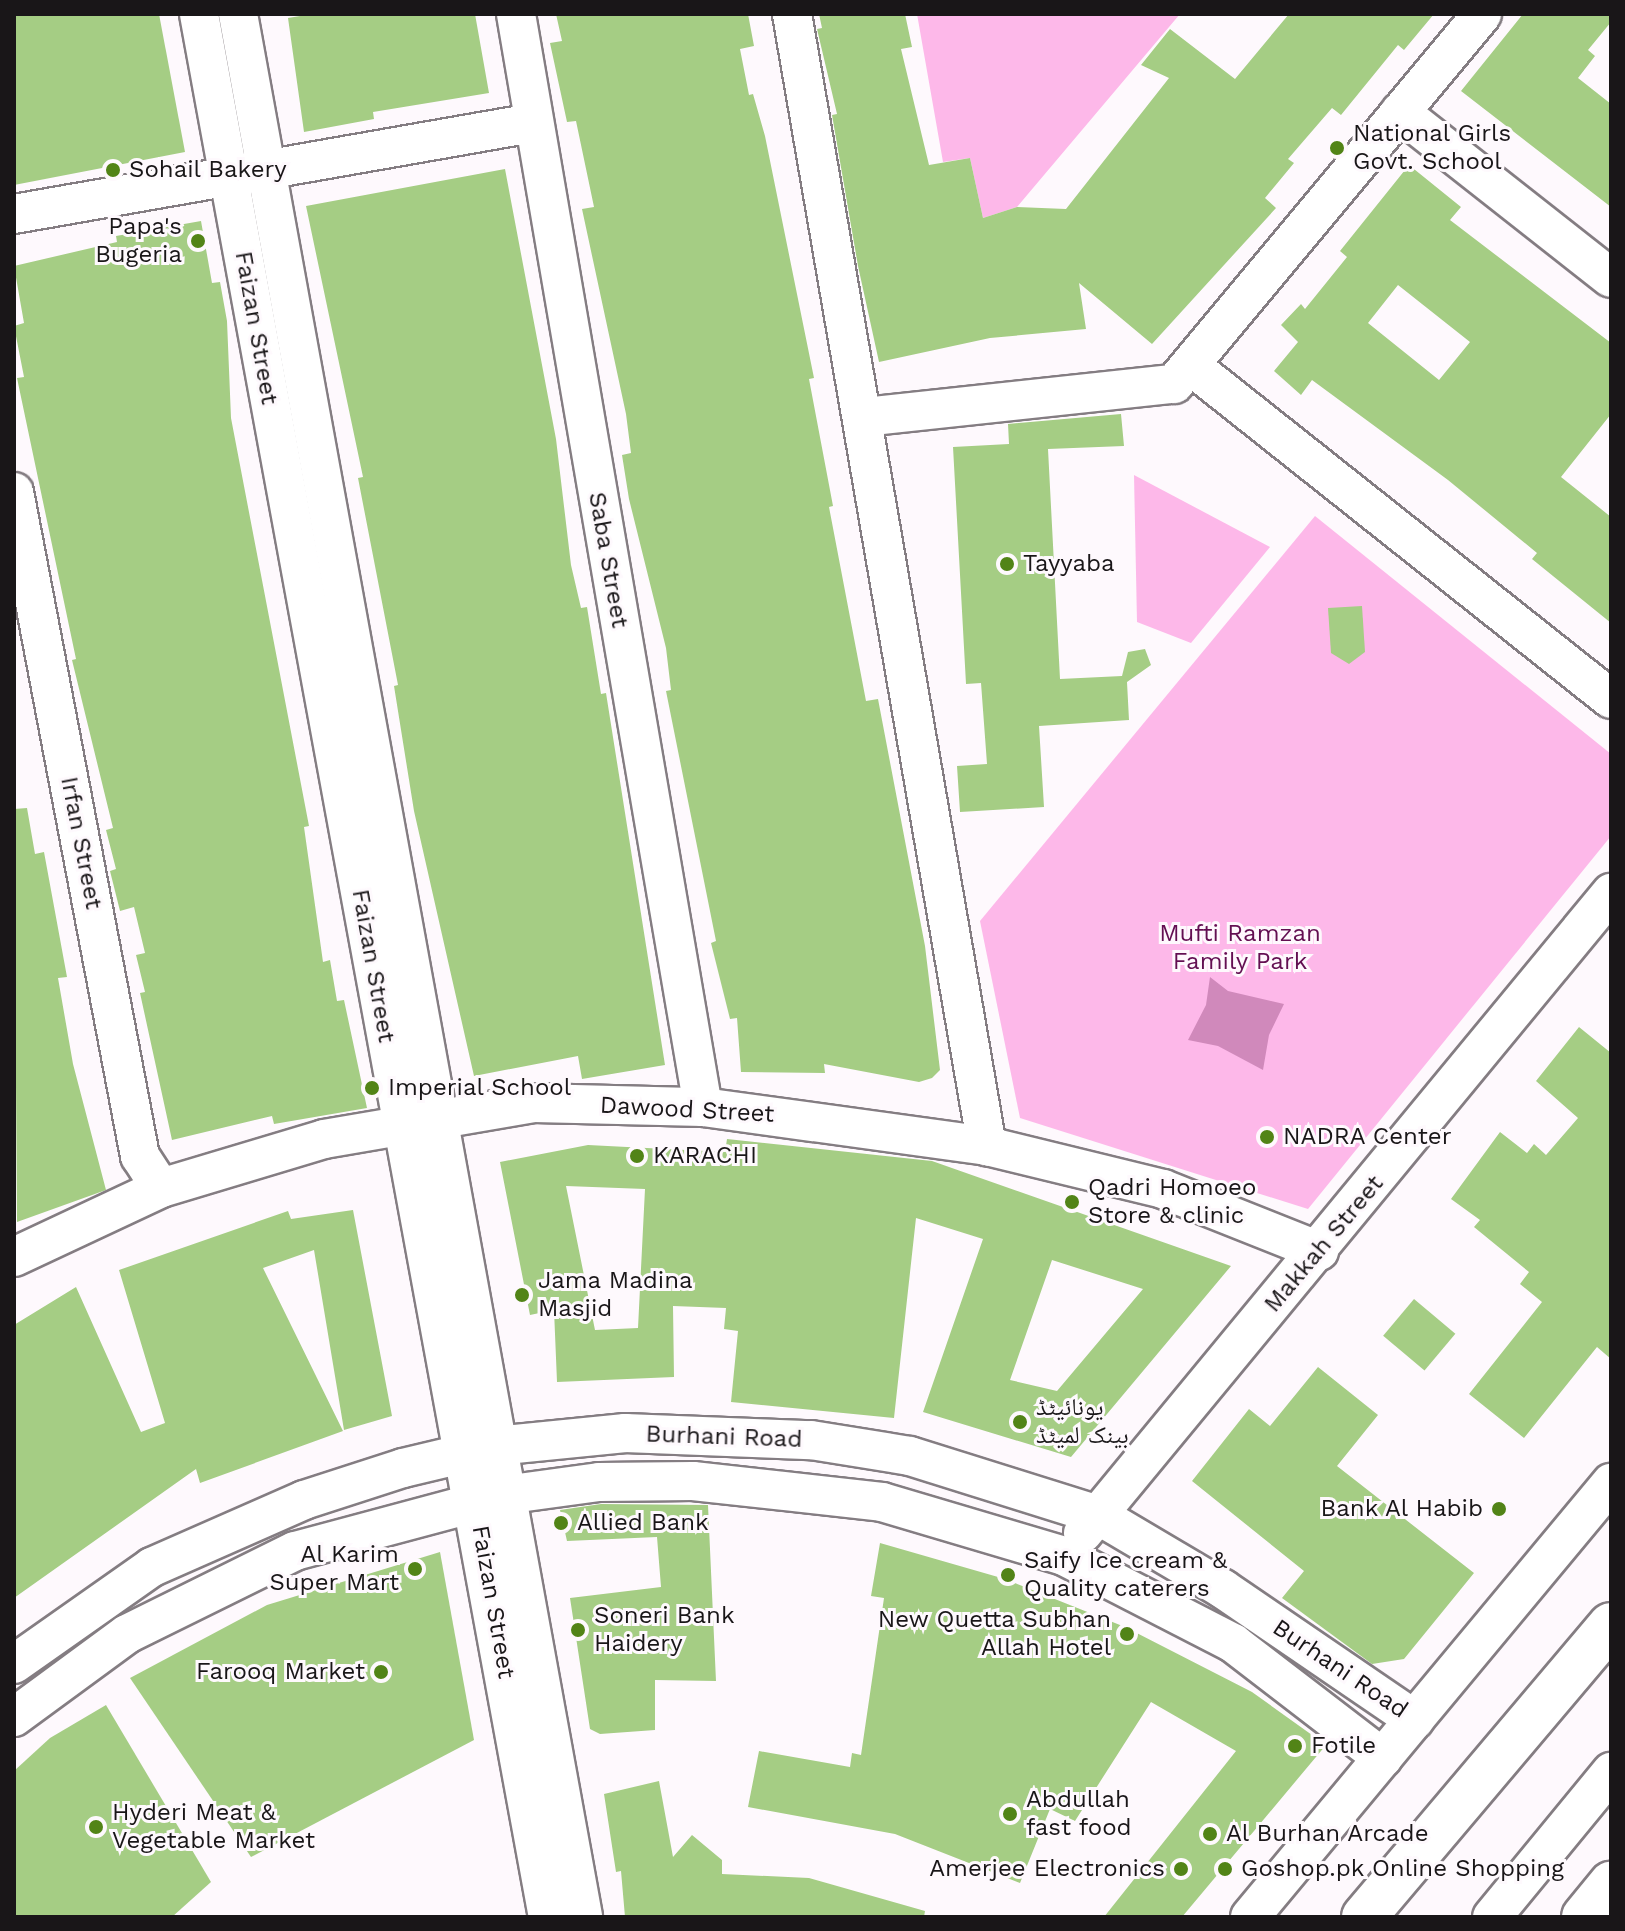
<!DOCTYPE html>
<meta charset="utf-8">
<style>
body{margin:0}
#map{position:relative;width:1625px;height:1931px;overflow:hidden;background:#fef9fd;font-family:"Work Sans","Noto Naskh Arabic",sans-serif}
div>[style]{position:absolute}
.green>*{inset:0;background:#fdb8e9}
.water>*{inset:0;background:#d089bb}
.building>*{inset:0;background:#a5cd84;transform-origin:0 0}
.roads{filter:drop-shadow(2px 0 #847d82) drop-shadow(-2px 0 #847d82) drop-shadow(0 2px #847d82) drop-shadow(0 -2px #847d82)}
.minor>*{height:38px;margin:-19px;padding:0 19px;transform-origin:19px;border-radius:19px;background:#fff}
.major>*{height:44px;margin:-22px;padding:0 22px;transform-origin:22px;border-radius:22px;background:#fff}
.dots>*{width:22px;height:22px;translate:-50% -50%;box-sizing:border-box;border:4px solid #fef9fd;border-radius:50%}
span{translate:-50% -50%;white-space:nowrap;text-align:center;line-height:1.15;-webkit-text-stroke:6px #fef9fd;paint-order:stroke}
.poi-label{font-size:24px;color:#191618}
.left{translate:0 -50%;text-align:left}
.right{translate:-100% -50%;text-align:right}
.street-label{font-size:24px;color:#191618}
.park-label{font-size:24px;color:#630f52}
.frame{position:absolute;inset:0;border:16px solid #191618;pointer-events:none}
</style>
<div id="map">
<div class="green">
<div style="clip-path:polygon(917px 14px,1180px 14px,1017px 207px,983px 218px,970px 158px,943px 162px)"></div>
<div style="clip-path:polygon(1134px 475px,1270px 547px,1191px 643px,1137px 622px)"></div>
<div style="clip-path:polygon(1315px 516px,1611px 754px,1611px 836px,1308px 1209px,1020px 1118px,980px 921px)"></div>
</div>
<div class="water">
<div style="clip-path:polygon(1210px 977px,1228px 991px,1284px 1004px,1269px 1035px,1263px 1070px,1218px 1046px,1188px 1040px,1206px 1005px)"></div>
</div>
<div class="building">
<div style="clip-path:polygon(14px 14px,159px 14px,185px 152px,14px 185px)"></div>
<div style="clip-path:polygon(312px 14px,475px 14px,489px 93px,373px 112px,374px 119px,304px 132px,288px 18px)"></div>
<div style="clip-path:polygon(556px 14px,748px 14px,754px 46px,740px 49px,749px 95px,753px 94px,765px 136px,814px 378px,809px 379px,833px 506px,829px 507px,866px 701px,878px 699px,925px 946px,940px 1070px,932px 1078px,919px 1082px,824px 1064px,825px 1073px,741px 1072px,737px 1018px,730px 1019px,711px 943px,716px 941px,666px 691px,671px 690px,666px 648px,629px 499px,622px 455px,631px 453px,626px 414px,582px 209px,594px 207px,576px 121px,567px 122px,550px 43px,562px 41px)"></div>
<div style="clip-path:polygon(819px 14px,905px 14px,912px 47px,901px 49px,929px 165px,970px 158px,983px 218px,1017px 207px,1066px 209px,1169px 78px,1141px 65px,1170px 29px,1235px 79px,1289px 14px,1434px 14px,1404px 50px,1398px 45px,1341px 115px,1332px 108px,1288px 159px,1294px 163px,1265px 198px,1276px 208px,1152px 344px,1079px 283px,1086px 329px,990px 338px,879px 362px,858px 266px,832px 115px,837px 114px,817px 29px,822px 28px)"></div>
<div style="clip-path:polygon(1523px 14px,1611px 14px,1611px 22px,1588px 50px,1595px 56px,1578px 78px,1611px 104px,1611px 207px,1461px 91px)"></div>
<div style="clip-path:polygon(evenodd,1409px 165px,1461px 207px,1450px 220px,1611px 343px,1611px 414px,1561px 477px,1611px 517px,1611px 623px,1532px 559px,1537px 553px,1448px 480px,1312px 380px,1301px 395px,1274px 371px,1298px 342px,1281px 325px,1301px 304px,1305px 309px,1347px 257px,1340px 251px,1409px 165px,1398px 285px,1470px 342px,1439px 380px,1368px 323px,1398px 285px)"></div>
<div style="clip-path:polygon(505px 169px,556px 439px,571px 565px,581px 608px,587px 607px,601px 694px,606px 693px,665px 1065px,582px 1079px,578px 1056px,474px 1076px,414px 811px,394px 686px,398px 685px,358px 478px,363px 477px,306px 206px)"></div>
<div style="clip-path:polygon(201px 221px,212px 283px,220px 282px,227px 321px,231px 418px,309px 826px,304px 827px,323px 962px,330px 960px,337px 1001px,344px 1000px,367px 1108px,274px 1124px,272px 1116px,172px 1140px,140px 993px,145px 992px,136px 955px,145px 953px,134px 907px,120px 911px,110px 871px,116px 869px,106px 830px,113px 828px,72px 660px,76px 659px,17px 378px,24px 377px,14px 326px,24px 323px,14px 266px,117px 242px,116px 236px)"></div>
<div style="clip-path:polygon(1121px 414px,1124px 446px,1048px 449px,1060px 679px,1122px 676px,1128px 652px,1145px 649px,1151px 665px,1127px 682px,1129px 720px,1039px 726px,1044px 807px,960px 812px,957px 766px,987px 764px,981px 683px,966px 684px,953px 447px,1009px 444px,1008px 424px)"></div>
<div style="clip-path:polygon(1362px 606px,1365px 652px,1349px 664px,1331px 653px,1328px 608px)"></div>
<div style="clip-path:polygon(27px 808px,35px 854px,44px 852px,67px 977px,58px 978px,73px 1064px,106px 1190px,17px 1222px,14px 809px)"></div>
<div style="clip-path:polygon(1579px 1027px,1611px 1053px,1611px 1359px,1597px 1347px,1524px 1438px,1469px 1394px,1542px 1302px,1520px 1284px,1529px 1272px,1474px 1227px,1480px 1220px,1451px 1199px,1500px 1132px,1527px 1153px,1534px 1144px,1546px 1155px,1578px 1118px,1536px 1081px)"></div>
<div style="clip-path:polygon(evenodd,727px 1139px,932px 1161px,1231px 1266px,1071px 1457px,923px 1412px,983px 1239px,916px 1218px,894px 1418px,731px 1402px,738px 1331px,724px 1329px,726px 1308px,673px 1306px,674px 1377px,557px 1382px,554px 1310px,530px 1315px,500px 1162px,588px 1145px,725px 1152px,727px 1139px,566px 1186px,645px 1189px,638px 1328px,595px 1330px,566px 1186px,727px 1139px,1052px 1260px,1143px 1289px,1057px 1391px,1010px 1380px,1052px 1260px)"></div>
<div style="clip-path:polygon(353px 1210px,392px 1416px,344px 1430px,314px 1250px,263px 1268px,343px 1431px,200px 1483px,196px 1469px,14px 1598px,14px 1325px,76px 1287px,141px 1432px,165px 1423px,119px 1270px,288px 1211px,291px 1219px)"></div>
<div style="left:1414px;top:1299px;width:54px;height:48px;rotate:40deg"></div>
<div style="clip-path:polygon(1318px 1367px,1378px 1415px,1337px 1466px,1474px 1573px,1404px 1659px,1372px 1664px,1282px 1598px,1304px 1571px,1192px 1481px,1249px 1409px,1270px 1426px)"></div>
<div style="clip-path:polygon(601px 1504px,708px 1505px,716px 1681px,655px 1680px,655px 1730px,600px 1734px,590px 1729px,570px 1598px,661px 1587px,657px 1537px,567px 1541px,560px 1510px)"></div>
<div style="clip-path:polygon(880px 1543px,1005px 1579px,1125px 1627px,1252px 1692px,1326px 1745px,1182px 1917px,1104px 1917px,1236px 1751px,1151px 1702px,1075px 1821px,1050px 1809px,1020px 1883px,895px 1834px,748px 1807px,759px 1751px,850px 1767px,852px 1753px,861px 1755px,884px 1598px,871px 1596px)"></div>
<div style="clip-path:polygon(440px 1552px,474px 1740px,251px 1857px,130px 1678px,267px 1605px)"></div>
<div style="clip-path:polygon(106px 1705px,211px 1882px,172px 1917px,14px 1917px,14px 1771px,50px 1738px)"></div>
<div style="clip-path:polygon(659px 1781px,673px 1857px,692px 1835px,722px 1860px,722px 1874px,809px 1878px,925px 1911px,924px 1917px,625px 1917px,621px 1871px,616px 1872px,604px 1794px)"></div>
</div>
<div class="roads">
<div class="minor">
<div style="left:199px;top:14px;width:1935px;rotate:79.61deg"></div>
<div style="left:238px;top:14px;width:1934px;rotate:79.72deg"></div>
<div style="left:516px;top:14px;width:1109px;rotate:80.29deg"></div>
<div style="left:792px;top:14px;width:1149px;rotate:80.23deg"></div>
<div style="left:1400px;top:112px;width:268px;rotate:38.2deg"></div>
<div style="left:14px;top:214px;width:526px;rotate:-9.96deg"></div>
<div style="left:1190px;top:365px;width:537px;rotate:38.43deg"></div>
<div style="left:863px;top:417px;width:313px;rotate:-6.1deg"></div>
<div style="left:1174px;top:384px;width:481px;rotate:-50.2deg"></div>
<div style="left:14px;top:492px;width:676px;rotate:79.26deg"></div>
<div style="left:140px;top:1156px;width:38px;rotate:57deg"></div>
<div style="left:14px;top:1257px;width:162px;rotate:-25.1deg"></div>
<div style="left:161px;top:1188px;width:170px;rotate:-16.7deg"></div>
<div style="left:324px;top:1139px;width:213px;rotate:-9.7deg"></div>
<div style="left:534px;top:1103px;width:169px;rotate:1.4deg"></div>
<div style="left:703px;top:1107px;width:287px;rotate:7.8deg"></div>
<div style="left:987px;top:1146px;width:181px;rotate:13.7deg"></div>
<div style="left:1163px;top:1189px;width:168px;rotate:21.7deg"></div>
<div style="left:1083px;top:1533px;width:830px;rotate:-50.48deg"></div>
<div style="left:14px;top:1664px;width:169px;rotate:-35.1deg"></div>
<div style="left:152px;top:1567px;width:166px;rotate:-23.8deg"></div>
<div style="left:304px;top:1500px;width:104px;rotate:-17.9deg"></div>
<div style="left:403px;top:1468px;width:95px;rotate:-13.4deg"></div>
<div style="left:495px;top:1446px;width:131px;rotate:-5.7deg"></div>
<div style="left:625px;top:1433px;width:186px;rotate:2.2deg"></div>
<div style="left:811px;top:1440px;width:100px;rotate:9.2deg"></div>
<div style="left:910px;top:1456px;width:197px;rotate:17.4deg"></div>
<div style="left:1098px;top:1515px;width:145px;rotate:30.6deg"></div>
<div style="left:1223px;top:1589px;width:232px;rotate:34.3deg"></div>
<div style="left:14px;top:1717px;width:140px;rotate:-36.3deg"></div>
<div style="left:127px;top:1634px;width:187px;rotate:-26.3deg"></div>
<div style="left:295px;top:1551px;width:216px;rotate:-15deg"></div>
<div style="left:504px;top:1495px;width:96px;rotate:-7.8deg"></div>
<div style="left:599px;top:1482px;width:94px;rotate:-0.6deg"></div>
<div style="left:693px;top:1481px;width:190px;rotate:6.3deg"></div>
<div style="left:882px;top:1502px;width:190px;rotate:16.5deg"></div>
<div style="left:1064px;top:1556px;width:190px;rotate:27.2deg"></div>
<div style="left:1233px;top:1643px;width:189px;rotate:37.5deg"></div>
<div style="left:1250px;top:1917px;width:565px;rotate:-50.25deg"></div>
<div style="left:1492px;top:1917px;width:188px;rotate:-50.6deg"></div>
</div>
<div class="major">
<div style="left:1364px;top:1917px;width:382px;rotate:-49.8deg"></div>
<div style="left:1584px;top:1917px;width:43px;rotate:-50.7deg"></div>
</div>
</div>
<div class="dots">
<div style="left:1337px;top:148px;background:#528417"></div>
<div style="left:113px;top:170px;background:#528417"></div>
<div style="left:198px;top:241px;background:#528417"></div>
<div style="left:1007px;top:564px;background:#528417"></div>
<div style="left:372px;top:1088px;background:#528417"></div>
<div style="left:1267px;top:1137px;background:#528417"></div>
<div style="left:637px;top:1156px;background:#528417"></div>
<div style="left:1072px;top:1202px;background:#528417"></div>
<div style="left:522px;top:1295px;background:#528417"></div>
<div style="left:1020px;top:1422px;background:#528417"></div>
<div style="left:1499px;top:1509px;background:#528417"></div>
<div style="left:561px;top:1523px;background:#528417"></div>
<div style="left:415px;top:1569px;background:#528417"></div>
<div style="left:1008px;top:1575px;background:#528417"></div>
<div style="left:578px;top:1630px;background:#528417"></div>
<div style="left:1127px;top:1634px;background:#528417"></div>
<div style="left:381px;top:1672px;background:#528417"></div>
<div style="left:1295px;top:1746px;background:#528417"></div>
<div style="left:1010px;top:1814px;background:#528417"></div>
<div style="left:96px;top:1827px;background:#528417"></div>
<div style="left:1210px;top:1834px;background:#528417"></div>
<div style="left:1181px;top:1869px;background:#528417"></div>
<div style="left:1225px;top:1869px;background:#528417"></div>
</div>
<div class="poi-label">
<span class="left" style="left:1353px;top:148px">National Girls<br>Govt. School</span>
<span class="left" style="left:129px;top:170px">Sohail Bakery</span>
<span class="right" style="left:182px;top:241px">Papa's<br>Bugeria</span>
<span class="left" style="left:1023px;top:564px">Tayyaba</span>
<span class="left" style="left:388px;top:1088px">Imperial School</span>
<span class="left" style="left:1283px;top:1137px">NADRA Center</span>
<span class="left" style="left:653px;top:1156px">KARACHI</span>
<span class="left" style="left:1088px;top:1202px">Qadri Homoeo<br>Store &amp; clinic</span>
<span class="left" style="left:538px;top:1295px">Jama Madina<br>Masjid</span>
<span class="left" style="left:1036px;top:1422px">یونائیٹڈ<br>بینک لمیٹڈ</span>
<span class="right" style="left:1483px;top:1509px">Bank Al Habib</span>
<span class="left" style="left:577px;top:1523px">Allied Bank</span>
<span class="right" style="left:399px;top:1569px">Al Karim<br>Super Mart</span>
<span class="left" style="left:1024px;top:1575px">Saify Ice cream &amp;<br>Quality caterers</span>
<span class="left" style="left:594px;top:1630px">Soneri Bank<br>Haidery</span>
<span class="right" style="left:1111px;top:1634px">New Quetta Subhan<br>Allah Hotel</span>
<span class="right" style="left:365px;top:1672px">Farooq Market</span>
<span class="left" style="left:1311px;top:1746px">Fotile</span>
<span class="left" style="left:1026px;top:1814px">Abdullah<br>fast food</span>
<span class="left" style="left:112px;top:1827px">Hyderi Meat &amp;<br>Vegetable Market</span>
<span class="left" style="left:1226px;top:1834px">Al Burhan Arcade</span>
<span class="right" style="left:1165px;top:1869px">Amerjee Electronics</span>
<span class="left" style="left:1241px;top:1869px">Goshop.pk Online Shopping</span>
</div>
<div class="street-label">
<span style="left:256px;top:328px;rotate:80deg">Faizan Street</span>
<span style="left:608px;top:560px;rotate:80deg">Saba Street</span>
<span style="left:81px;top:843px;rotate:79deg">Irfan Street</span>
<span style="left:373px;top:966px;rotate:80deg">Faizan Street</span>
<span style="left:687px;top:1110px;rotate:3deg">Dawood Street</span>
<span style="left:1324px;top:1244px;rotate:-50deg">Makkah Street</span>
<span style="left:724px;top:1437px;rotate:2deg">Burhani Road</span>
<span style="left:493px;top:1602px;rotate:80deg">Faizan Street</span>
<span style="left:1340px;top:1669px;rotate:34deg">Burhani Road</span>
</div>
<div class="park-label">
<span style="left:1240px;top:948px">Mufti Ramzan<br>Family Park</span>
</div>
<div class="frame"></div>
</div>
